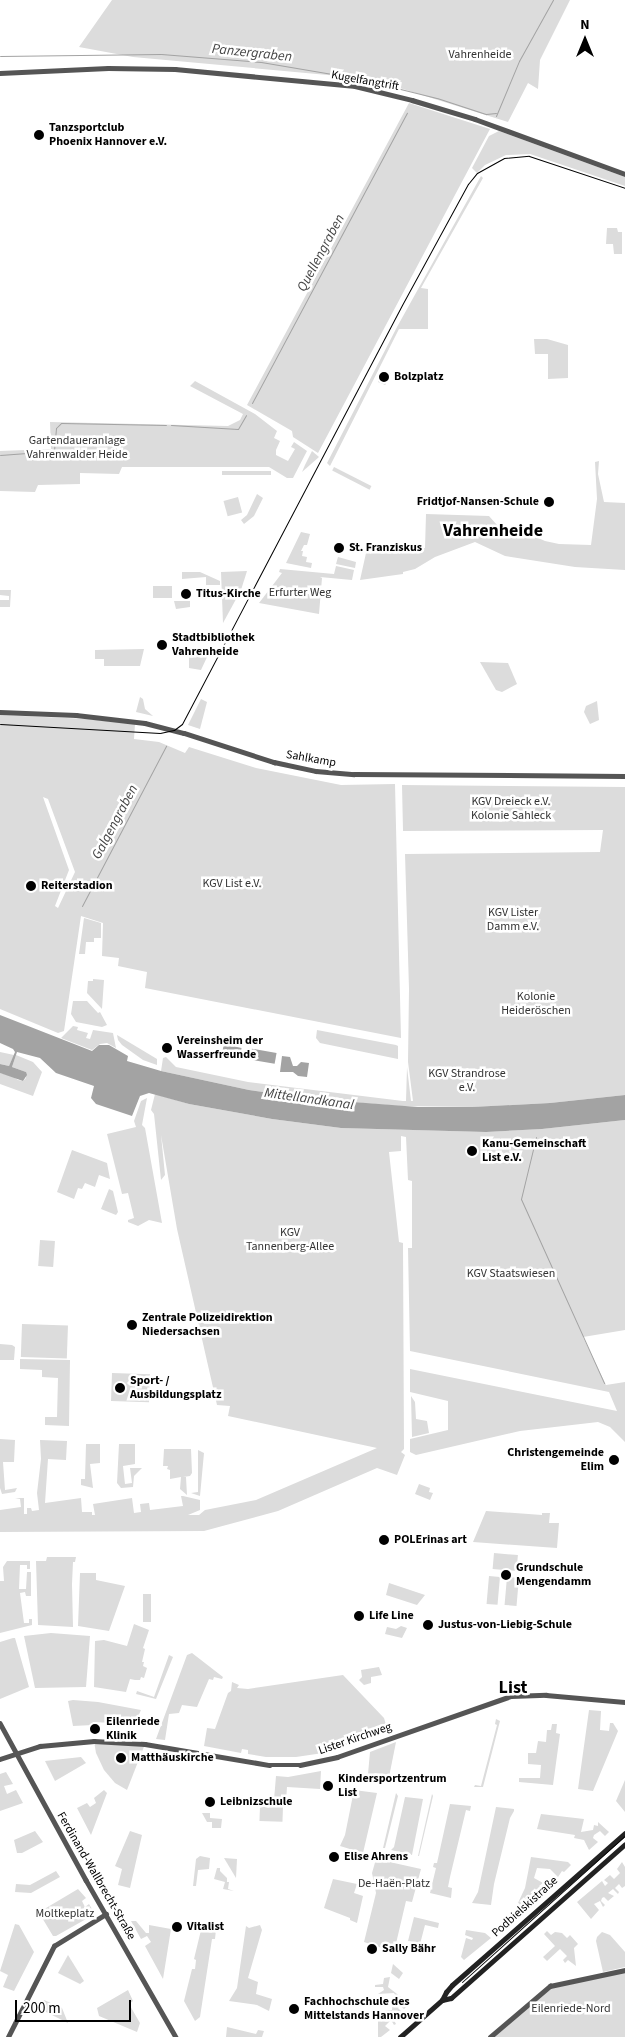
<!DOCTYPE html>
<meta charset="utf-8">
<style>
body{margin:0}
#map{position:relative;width:625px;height:2037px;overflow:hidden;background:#fff;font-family:"Source Sans 3",sans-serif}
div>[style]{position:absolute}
.green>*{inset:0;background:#dcdcdc;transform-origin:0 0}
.water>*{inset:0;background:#a3a3a3;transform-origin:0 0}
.stream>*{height:1px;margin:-0.5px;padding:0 0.5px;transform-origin:0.5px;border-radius:0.5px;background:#a3a3a3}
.tertiary>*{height:4.5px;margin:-2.25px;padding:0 2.25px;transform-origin:2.25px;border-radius:2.25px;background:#555}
.secondary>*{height:5px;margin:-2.5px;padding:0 2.5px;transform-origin:2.5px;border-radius:2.5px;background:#222}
.tram>*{height:1px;margin:-0.5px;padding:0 0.5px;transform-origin:0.5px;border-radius:0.5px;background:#000}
.dots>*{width:14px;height:14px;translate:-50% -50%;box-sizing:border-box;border:2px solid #fff;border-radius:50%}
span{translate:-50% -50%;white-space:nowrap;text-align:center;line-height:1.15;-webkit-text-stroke:5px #fff;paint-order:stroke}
.park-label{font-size:12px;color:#333}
.street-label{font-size:12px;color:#000}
.poi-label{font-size:12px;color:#000;font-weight:700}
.left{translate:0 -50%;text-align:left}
.right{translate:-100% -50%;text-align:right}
.water-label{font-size:14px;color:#444;font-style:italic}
.district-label{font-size:18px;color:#000;font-weight:700}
.north{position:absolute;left:560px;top:15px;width:50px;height:50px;-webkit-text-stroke:4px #fff;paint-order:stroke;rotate:0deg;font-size:14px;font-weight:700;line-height:20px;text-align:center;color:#000}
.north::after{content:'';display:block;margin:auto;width:18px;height:22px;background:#000;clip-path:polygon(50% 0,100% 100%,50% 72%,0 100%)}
.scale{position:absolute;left:15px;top:2000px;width:116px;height:22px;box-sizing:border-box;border:2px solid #000;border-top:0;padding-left:6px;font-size:15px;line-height:18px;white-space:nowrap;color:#000;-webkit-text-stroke:4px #fff;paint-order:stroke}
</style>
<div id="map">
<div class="green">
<div style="clip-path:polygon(112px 0,570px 0,540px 60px,538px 89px,528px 83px,508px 122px,371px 79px,133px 57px,79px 47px)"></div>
<div style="clip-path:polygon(409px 103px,490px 129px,318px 453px,293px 437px,292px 431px,247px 405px)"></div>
<div style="clip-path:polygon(499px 131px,625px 177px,625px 186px,530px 154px,506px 155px,485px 165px,477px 173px,472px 168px,489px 136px)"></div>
<div style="clip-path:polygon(481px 176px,483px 178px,421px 288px,428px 289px,428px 329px,399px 329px,330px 466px,327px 463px,397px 327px)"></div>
<div style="clip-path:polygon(607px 228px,617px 228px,618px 232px,622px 232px,622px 254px,614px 254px,613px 244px,606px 244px)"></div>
<div style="clip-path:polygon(534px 339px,547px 339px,568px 345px,568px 378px,548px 379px,548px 354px,535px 354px)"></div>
<div style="left:383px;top:370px;width:8px;height:13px;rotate:23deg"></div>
<div style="clip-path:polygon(195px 381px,255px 414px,277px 431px,274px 438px,280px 441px,276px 450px,276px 455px,288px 461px,295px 449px,291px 447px,294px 442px,307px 451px,293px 478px,287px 478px,269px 467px,122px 467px,119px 474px,80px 473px,80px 484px,38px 485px,35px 492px,0 491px,0 451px,51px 449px,50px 422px,228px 426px,240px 420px,243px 414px,190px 386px)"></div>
<div style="clip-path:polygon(312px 451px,319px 457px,302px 472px,305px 465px)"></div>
<div style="clip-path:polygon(599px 461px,598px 474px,604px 502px,625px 503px,625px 570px,575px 567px,505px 556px,475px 542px,435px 557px,415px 569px,403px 572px,403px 574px,360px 580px,366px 553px,425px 548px,426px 514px,489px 516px,497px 525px,523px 531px,545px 541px,559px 544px,591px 545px,597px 499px,595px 462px)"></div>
<div style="left:334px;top:467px;width:42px;height:4px;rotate:27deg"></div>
<div style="left:271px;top:471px;width:4px;height:49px;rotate:90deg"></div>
<div style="clip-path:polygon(257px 494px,263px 498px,254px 516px,244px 524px,241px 520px,247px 515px)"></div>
<div style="left:238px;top:497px;width:16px;height:15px;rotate:75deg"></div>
<div style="clip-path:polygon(301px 532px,310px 534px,307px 545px,304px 545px,301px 551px,303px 551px,302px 556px,307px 557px,306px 562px,312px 563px,311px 568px,286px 563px)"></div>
<div style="clip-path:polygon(338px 557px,356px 562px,355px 568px,336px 564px)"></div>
<div style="clip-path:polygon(336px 566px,354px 570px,352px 580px,320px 577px,322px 578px,319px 614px,259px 603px,282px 573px,279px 572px,280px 569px,334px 574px)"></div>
<div style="clip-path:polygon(247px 571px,241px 590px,223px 623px,221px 572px)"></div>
<div style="clip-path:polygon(182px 572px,200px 572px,220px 581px,220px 585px,206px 585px,206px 577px,182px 579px)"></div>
<div style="left:153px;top:586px;width:19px;height:12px"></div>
<div style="clip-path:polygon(0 590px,11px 590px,10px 607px,0 607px,0 600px,9px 600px,9px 596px,0 595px)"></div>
<div style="clip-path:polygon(174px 601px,190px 601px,190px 607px,176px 609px)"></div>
<div style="clip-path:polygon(144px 649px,140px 666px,104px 666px,104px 659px,95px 659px,95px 650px)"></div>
<div style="clip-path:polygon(189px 652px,208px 655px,201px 670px,189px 668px)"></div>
<div style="clip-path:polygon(480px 662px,508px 663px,517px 684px,502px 692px,496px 690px)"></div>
<div style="clip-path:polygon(140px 697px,143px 699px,145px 709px,153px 716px,136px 712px)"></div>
<div style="clip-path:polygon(201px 699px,207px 702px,200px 729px,188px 725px)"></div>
<div style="clip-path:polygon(597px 701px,599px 720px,590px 724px,584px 712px,586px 706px)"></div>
<div style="clip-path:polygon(evenodd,0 715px,88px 719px,135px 724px,134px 739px,159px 742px,185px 753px,189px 747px,256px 768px,341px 785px,395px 784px,401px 1038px,145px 988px,147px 972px,118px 966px,119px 958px,102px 956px,103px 923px,81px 916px,64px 1031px,58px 1033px,0 1009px,0 715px,43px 797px,48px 799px,75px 872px,58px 908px,55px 906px,69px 870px,43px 797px)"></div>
<div style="clip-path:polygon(402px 785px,625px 787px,625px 1095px,550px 1103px,472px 1107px,400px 1106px,314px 1099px,249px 1090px,161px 1071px,163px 1058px,166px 1057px,176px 1067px,248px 1082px,403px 1101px,406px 1101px,407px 1067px,411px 1101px,413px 1101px,408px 1062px,409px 989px,405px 854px,600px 852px,603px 830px,403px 831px)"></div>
<div style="clip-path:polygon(84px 918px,101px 923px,101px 938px,94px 938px,94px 942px,86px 942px,85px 954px,79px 954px)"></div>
<div style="clip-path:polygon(93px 979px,104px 980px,102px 1009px,87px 993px,88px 981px,93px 981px)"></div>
<div style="clip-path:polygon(73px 1001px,87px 1001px,98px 1013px,100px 1012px,107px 1025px,102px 1027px,76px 1022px,71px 1014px)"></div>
<div style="clip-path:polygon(73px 1026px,78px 1027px,77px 1030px,88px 1033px,86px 1038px,90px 1039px,93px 1030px,113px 1033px,116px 1048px,107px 1043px,100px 1044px,92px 1050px,61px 1038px)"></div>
<div style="clip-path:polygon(317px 1030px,396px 1045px,398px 1046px,398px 1059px,320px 1043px,316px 1038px)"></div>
<div style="clip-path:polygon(117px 1035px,157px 1059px,157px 1065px,143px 1060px,122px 1045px,118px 1040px)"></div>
<div style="clip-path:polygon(0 1052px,14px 1055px,9px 1066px,0 1064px)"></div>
<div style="clip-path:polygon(16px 1055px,33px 1062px,42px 1072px,33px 1096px,0 1084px,0 1073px,12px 1076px,18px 1080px,23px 1081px,26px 1078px,26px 1072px,12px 1067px)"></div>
<div style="clip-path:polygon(155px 1094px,189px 1104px,272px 1119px,341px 1128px,486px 1132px,542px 1129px,625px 1120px,625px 1330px,583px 1337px,606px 1385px,625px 1382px,625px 1442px,610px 1427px,598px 1422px,520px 1431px,416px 1455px,410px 1452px,410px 1439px,448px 1430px,448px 1401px,410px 1392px,410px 1369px,617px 1411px,609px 1392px,410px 1351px,408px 1248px,412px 1248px,412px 1181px,408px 1180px,406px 1137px,401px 1136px,401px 1151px,389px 1152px,399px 1242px,403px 1243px,404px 1449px,401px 1452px,405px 1455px,397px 1475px,377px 1468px,278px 1511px,204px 1531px,0 1532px,0 1510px,21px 1507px,20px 1499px,15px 1498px,24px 1498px,24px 1514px,27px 1514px,27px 1508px,31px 1508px,32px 1511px,39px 1510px,37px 1493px,41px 1459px,40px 1440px,67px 1441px,66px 1460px,48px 1459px,45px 1503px,81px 1498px,82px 1512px,92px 1512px,92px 1515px,95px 1515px,93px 1504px,132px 1498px,134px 1513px,141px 1512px,140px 1504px,149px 1503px,150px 1510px,183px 1506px,181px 1496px,183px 1496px,200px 1500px,200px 1510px,188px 1515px,199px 1515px,205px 1510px,256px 1500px,377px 1448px,228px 1416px,230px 1406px,217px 1405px,177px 1229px,161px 1135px,165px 1175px,161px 1180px,154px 1114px,151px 1110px)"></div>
<div style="clip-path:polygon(147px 1098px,142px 1125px,145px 1128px,162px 1223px,149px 1220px,138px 1226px,128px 1222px,128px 1220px,134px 1218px,128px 1193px,122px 1194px,107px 1134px,136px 1127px,134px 1121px,141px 1101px)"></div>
<div style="clip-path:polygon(72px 1150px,107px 1163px,110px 1179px,99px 1175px,95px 1187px,85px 1183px,82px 1189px,78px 1188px,74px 1199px,57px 1192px)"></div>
<div style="clip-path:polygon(109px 1189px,113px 1191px,118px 1212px,116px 1215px,101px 1209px)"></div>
<div style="left:40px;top:1240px;width:15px;height:26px;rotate:4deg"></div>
<div style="left:22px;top:1324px;width:46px;height:33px;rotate:2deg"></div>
<div style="clip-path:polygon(0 1344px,12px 1345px,15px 1347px,14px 1360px,0 1360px)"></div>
<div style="clip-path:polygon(20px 1359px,70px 1360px,69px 1426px,45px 1425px,45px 1417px,57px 1417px,58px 1378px,42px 1377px,42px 1370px,20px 1369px)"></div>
<div style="left:112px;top:1373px;width:38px;height:28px;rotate:2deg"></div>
<div style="clip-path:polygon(411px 1396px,415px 1402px,416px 1419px,427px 1421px,429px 1433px,412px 1437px)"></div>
<div style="clip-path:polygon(0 1439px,15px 1440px,14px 1462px,3px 1462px,5px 1490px,17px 1488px,15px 1492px,2px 1494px,0 1488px)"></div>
<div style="clip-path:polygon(86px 1444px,100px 1444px,100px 1463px,90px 1464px,93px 1488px,81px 1485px,81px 1479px,85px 1479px)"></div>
<div style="clip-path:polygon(119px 1444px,135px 1444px,135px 1464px,123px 1466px,125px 1484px,132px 1483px,130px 1468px,142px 1468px,134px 1476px,133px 1487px,121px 1488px,117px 1483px)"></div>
<div style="clip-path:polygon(164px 1449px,191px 1449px,192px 1473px,190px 1476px,183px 1477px,186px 1477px,187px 1495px,180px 1489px,181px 1477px,170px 1479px,170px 1470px,167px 1469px,168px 1466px,163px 1466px)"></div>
<div style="clip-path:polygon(198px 1450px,204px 1453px,200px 1496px,191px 1493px,198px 1492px)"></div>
<div style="clip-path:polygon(419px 1484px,430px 1488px,429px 1492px,433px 1493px,430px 1500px,415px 1494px)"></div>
<div style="clip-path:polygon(486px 1511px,542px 1515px,542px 1513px,550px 1513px,549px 1523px,559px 1523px,557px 1548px,473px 1542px)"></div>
<div style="left:494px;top:1553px;width:24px;height:16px;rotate:5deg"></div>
<div style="clip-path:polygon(47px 1557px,76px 1557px,75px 1562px,73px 1562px,72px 1584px,73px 1627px,38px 1625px,36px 1561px,46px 1561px)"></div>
<div style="clip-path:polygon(7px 1561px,30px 1561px,30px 1569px,27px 1569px,27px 1565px,20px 1565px,19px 1589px,26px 1589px,27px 1572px,31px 1572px,31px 1596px,26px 1596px,25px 1592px,20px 1593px,24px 1623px,29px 1623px,29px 1619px,32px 1619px,32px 1625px,0 1633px,0 1581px,4px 1581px,3px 1567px)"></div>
<div style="clip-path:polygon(80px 1573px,96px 1573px,96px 1580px,125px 1586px,109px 1631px,78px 1626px)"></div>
<div style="left:489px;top:1576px;width:11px;height:28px;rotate:5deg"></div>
<div style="left:507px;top:1577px;width:12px;height:28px;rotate:5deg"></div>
<div style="clip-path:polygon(389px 1583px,425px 1595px,417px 1605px,386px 1595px)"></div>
<div style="left:143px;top:1594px;width:8px;height:28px"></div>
<div style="clip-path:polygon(134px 1624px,149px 1630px,143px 1648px,145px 1649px,142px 1662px,144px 1662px,143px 1666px,147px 1668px,144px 1678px,141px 1677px,140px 1680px,135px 1680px,130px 1679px,126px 1692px,94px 1687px,95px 1641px,104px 1640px,127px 1646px)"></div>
<div style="clip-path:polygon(401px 1626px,407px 1628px,402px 1638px,385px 1634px,387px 1627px,396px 1629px)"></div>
<div style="clip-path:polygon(51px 1633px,90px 1636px,86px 1687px,35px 1688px,24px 1636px)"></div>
<div style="clip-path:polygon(13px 1638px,15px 1638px,29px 1687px,0 1699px,0 1642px)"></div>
<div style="clip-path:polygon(192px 1653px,223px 1677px,222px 1679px,214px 1677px,213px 1680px,209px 1679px,197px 1707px,182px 1705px,179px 1713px,169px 1714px,165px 1740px,156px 1739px,187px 1655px)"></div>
<div style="clip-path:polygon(169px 1655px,173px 1657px,156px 1699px,136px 1694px,137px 1691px,154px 1697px)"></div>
<div style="clip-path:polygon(379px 1667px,382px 1675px,371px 1677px,371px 1683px,364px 1685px,359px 1680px,362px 1677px,361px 1670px)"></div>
<div style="clip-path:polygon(343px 1675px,384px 1718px,387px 1728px,385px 1731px,323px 1753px,296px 1757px,266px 1757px,248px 1754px,248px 1750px,242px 1749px,241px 1753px,204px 1746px,207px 1728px,215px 1729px,228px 1693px,231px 1691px,232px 1682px,239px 1685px,237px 1688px,248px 1689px)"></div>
<div style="clip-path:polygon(73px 1700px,98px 1702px,141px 1710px,136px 1721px,132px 1721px,132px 1718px,129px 1718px,128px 1721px,125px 1721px,124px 1717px,113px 1717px,113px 1723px,93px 1722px,93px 1725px,73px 1726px,68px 1701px)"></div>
<div style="clip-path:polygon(589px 1710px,601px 1711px,600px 1730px,609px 1731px,610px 1723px,613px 1723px,618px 1731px,593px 1791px,578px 1789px)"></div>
<div style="clip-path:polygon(496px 1719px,500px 1721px,483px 1787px,474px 1787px,475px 1785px,481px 1786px,497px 1725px,495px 1724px)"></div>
<div style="clip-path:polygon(552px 1724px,557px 1724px,556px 1733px,560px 1734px,553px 1785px,519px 1782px,519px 1778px,540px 1778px,541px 1765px,528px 1764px,528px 1753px,536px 1753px,538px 1741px,546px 1742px,547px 1730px,551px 1730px)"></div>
<div style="clip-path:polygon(94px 1741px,145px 1744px,127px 1790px,115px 1783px,104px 1770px,96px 1753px)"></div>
<div style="clip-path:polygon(396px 1742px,389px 1777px,368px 1774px,370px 1752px)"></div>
<div style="clip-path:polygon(81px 1757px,86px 1763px,55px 1781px,45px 1761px)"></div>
<div style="clip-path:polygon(321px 1771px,320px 1789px,287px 1787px,286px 1801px,274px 1800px,276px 1776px,288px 1777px)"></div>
<div style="clip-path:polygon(6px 1772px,13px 1784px,4px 1786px,7px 1794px,16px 1790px,23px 1803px,0 1811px,0 1774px)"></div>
<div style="clip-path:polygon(625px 1780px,625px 1812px,616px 1801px)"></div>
<div style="clip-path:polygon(104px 1790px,107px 1793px,91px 1835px,77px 1808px,87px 1803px,90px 1807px,96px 1803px,94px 1798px)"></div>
<div style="clip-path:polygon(354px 1790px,377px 1793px,363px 1853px,340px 1846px,345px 1835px)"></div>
<div style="clip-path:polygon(396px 1793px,398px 1796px,385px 1848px,383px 1848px)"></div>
<div style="clip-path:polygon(432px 1794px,433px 1796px,419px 1856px,418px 1856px)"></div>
<div style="clip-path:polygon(405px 1797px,423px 1799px,412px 1855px,391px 1850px,394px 1847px)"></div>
<div style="clip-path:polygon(450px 1804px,471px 1806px,470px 1811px,466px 1810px,450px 1877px,448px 1887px,452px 1888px,451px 1898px,430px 1893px,436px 1868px,433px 1867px,434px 1863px,437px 1863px)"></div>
<div style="left:260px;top:1806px;width:23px;height:15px;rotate:2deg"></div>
<div style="clip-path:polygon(496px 1807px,514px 1809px,514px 1811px,510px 1818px,494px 1884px,491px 1905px,472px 1903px,478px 1892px)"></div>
<div style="clip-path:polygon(202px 1813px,210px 1813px,210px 1818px,222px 1819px,221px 1828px,212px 1828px,212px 1822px,207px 1822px)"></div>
<div style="clip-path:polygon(541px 1814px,584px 1819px,581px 1832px,593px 1830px,594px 1825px,598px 1826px,598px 1822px,609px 1832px,605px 1836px,600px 1831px,594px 1835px,593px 1838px,598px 1842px,589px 1850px,584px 1840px,574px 1838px,575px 1835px,537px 1829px)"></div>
<div style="clip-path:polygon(35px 1831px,43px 1842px,22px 1853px,17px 1853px,14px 1840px)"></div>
<div style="clip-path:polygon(130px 1831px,142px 1835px,130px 1888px,118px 1885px,122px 1869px,115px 1866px)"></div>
<div style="clip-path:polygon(200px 1856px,210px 1858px,209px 1869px,198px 1870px,196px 1886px,193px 1886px,196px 1859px)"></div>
<div style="clip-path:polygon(531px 1857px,568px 1862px,571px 1865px,564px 1872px,562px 1871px,558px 1877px,550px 1869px,537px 1868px,534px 1878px,543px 1883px,539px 1886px,543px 1890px,521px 1909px,517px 1905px,525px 1888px)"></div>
<div style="clip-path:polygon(224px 1858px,237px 1859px,236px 1878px)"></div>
<div style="clip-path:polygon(376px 1859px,421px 1869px,412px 1902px,406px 1901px,394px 1952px,364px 1942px,376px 1893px,372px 1873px)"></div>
<div style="clip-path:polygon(622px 1862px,625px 1867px,625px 1886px,622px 1888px,619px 1884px,615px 1888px,619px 1892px,618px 1894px,613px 1889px,608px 1893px,614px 1896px,608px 1901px,604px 1897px,602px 1898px,601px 1901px,605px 1905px,603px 1907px,600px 1901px,594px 1904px,599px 1910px,591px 1919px,577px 1902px,602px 1881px,605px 1886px,608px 1883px,604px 1880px,610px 1875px,614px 1879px,620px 1873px,617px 1869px)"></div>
<div style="clip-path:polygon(217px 1868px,220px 1868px,220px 1871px,227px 1878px,227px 1882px,229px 1882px,228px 1889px,234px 1891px,223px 1889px,225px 1882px,214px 1879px)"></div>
<div style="clip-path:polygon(56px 1871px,60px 1877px,31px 1893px,15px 1892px,16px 1884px,30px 1885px)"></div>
<div style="clip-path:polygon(333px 1879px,357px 1884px,354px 1893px,363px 1896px,357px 1923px,350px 1920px,350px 1918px,324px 1908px)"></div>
<div style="clip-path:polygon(78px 1889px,86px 1898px,82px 1901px,85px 1907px,89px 1904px,95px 1914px,56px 1936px,53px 1936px,41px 1916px,41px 1911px)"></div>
<div style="clip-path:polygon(414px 1917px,439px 1923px,438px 1928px,425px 1925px,419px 1948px,413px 1942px,408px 1941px)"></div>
<div style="clip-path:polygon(131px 1921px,136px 1921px,146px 1933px,149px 1933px,149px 1925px,171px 1929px,163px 1979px,145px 1946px,151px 1942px,147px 1936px,141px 1939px)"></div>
<div style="clip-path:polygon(15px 1924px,19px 1925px,34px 1952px,14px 1991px,3px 1987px,8px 1975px,0 1971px)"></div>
<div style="clip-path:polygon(260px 1925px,262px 1930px,248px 1978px,258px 1982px,256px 1994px,272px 1999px,269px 2011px,257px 2005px,229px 2001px,237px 1988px,246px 1926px,249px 1928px)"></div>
<div style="clip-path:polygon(201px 1930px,216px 1930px,215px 1939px,212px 1939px,200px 2017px,195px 2021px,184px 2001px,192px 1969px,195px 1969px,196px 1960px,194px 1959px)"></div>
<div style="clip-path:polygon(466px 1930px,485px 1933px,491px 1938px,464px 1960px,461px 1957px,466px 1938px,472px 1940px,473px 1938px,465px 1935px)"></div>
<div style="clip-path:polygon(547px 1931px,551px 1935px,555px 1932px,562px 1933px,567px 1938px,570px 1935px,578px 1944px,574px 1948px,576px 1966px,568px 1960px,565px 1963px,563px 1960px,567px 1956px,560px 1949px,547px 1961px,543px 1957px,555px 1946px,544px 1934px)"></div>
<div style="clip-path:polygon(602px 1932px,610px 1935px,625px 1952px,625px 1967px,603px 1972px,596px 1941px,597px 1937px)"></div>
<div style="clip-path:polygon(68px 1955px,84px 1981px,80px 1984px,58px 1973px)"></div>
<div style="clip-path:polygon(393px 1964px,403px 1973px,399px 1979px,391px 1973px)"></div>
<div style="clip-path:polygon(625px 1970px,625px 2037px,490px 2037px,545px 1989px)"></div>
<div style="clip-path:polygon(390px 1977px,388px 1987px,410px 2004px,404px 2009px,400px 2006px,398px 2008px,401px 2011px,397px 2015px,393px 2012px,391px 2014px,396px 2024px,394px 2025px,391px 2020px,385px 2026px,390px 2030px,381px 2037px,378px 2037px,378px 2021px,380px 2018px,385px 2017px,384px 2012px,376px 2012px,392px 2010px,393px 1999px,396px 1997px,394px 1993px,378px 1994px,384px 1990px,383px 1987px,375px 1987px,375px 1985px,383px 1984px,384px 1978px)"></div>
<div style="clip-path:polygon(128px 1990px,133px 2001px,129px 2004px,140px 2023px,137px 2032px,99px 2016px,97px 2008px)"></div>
<div style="clip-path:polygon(44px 2000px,62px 2008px,68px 2023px,40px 2009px)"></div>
<div style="clip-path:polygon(227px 2027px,256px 2034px,258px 2030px,264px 2031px,262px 2037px,226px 2037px)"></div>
</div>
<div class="water">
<div style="clip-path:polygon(0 1015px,92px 1051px,99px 1045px,109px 1045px,128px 1056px,127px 1061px,161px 1071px,249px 1090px,314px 1099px,418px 1107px,472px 1107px,550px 1103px,625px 1095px,625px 1120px,542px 1129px,486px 1132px,341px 1128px,272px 1119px,189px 1104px,149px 1093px,140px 1096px,132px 1116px,96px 1104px,91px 1098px,94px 1086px,56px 1073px,40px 1058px,17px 1052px,12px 1067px,26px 1072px,27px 1075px,23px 1081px,0 1073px,0 1064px,9px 1066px,15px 1052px,13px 1049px,0 1043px)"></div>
<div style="left:224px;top:1044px;width:18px;height:12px;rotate:13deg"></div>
<div style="left:248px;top:1048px;width:29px;height:11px;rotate:10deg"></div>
<div style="clip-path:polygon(282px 1056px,290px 1057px,293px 1066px,297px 1066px,301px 1062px,309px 1063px,307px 1077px,298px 1076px,293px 1072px,280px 1072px)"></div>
</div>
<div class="stream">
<div style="left:0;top:56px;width:161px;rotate:-0.7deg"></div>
<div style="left:161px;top:54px;width:100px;rotate:4.6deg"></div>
<div style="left:261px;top:62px;width:96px;rotate:9.6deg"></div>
<div style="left:356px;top:78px;width:83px;rotate:13.9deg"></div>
<div style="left:437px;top:98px;width:52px;rotate:18.1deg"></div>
<div style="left:486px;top:114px;width:10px;rotate:-6deg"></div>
<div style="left:496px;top:116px;width:60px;rotate:-67.3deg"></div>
<div style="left:519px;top:61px;width:70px;rotate:-60.9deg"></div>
<div style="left:252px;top:403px;width:329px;rotate:-61.9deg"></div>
<div style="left:171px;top:425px;width:67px;rotate:3.4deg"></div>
<div style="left:238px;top:429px;width:16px;rotate:-60deg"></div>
<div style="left:0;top:455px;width:54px;rotate:-4.2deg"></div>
<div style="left:54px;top:451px;width:23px;rotate:-85deg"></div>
<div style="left:56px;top:428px;width:7px;rotate:-45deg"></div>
<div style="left:61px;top:423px;width:105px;rotate:1.1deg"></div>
<div style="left:82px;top:906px;width:181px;rotate:-62.3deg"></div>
<div style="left:536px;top:1137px;width:64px;rotate:103.6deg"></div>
<div style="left:521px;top:1199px;width:202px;rotate:65.7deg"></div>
</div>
<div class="tertiary">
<div style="left:0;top:73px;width:108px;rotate:-2.7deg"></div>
<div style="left:108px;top:68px;width:67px;rotate:0.9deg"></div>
<div style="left:175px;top:69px;width:181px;rotate:5.4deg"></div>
<div style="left:355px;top:86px;width:59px;rotate:13.8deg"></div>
<div style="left:412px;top:100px;width:66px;rotate:16.8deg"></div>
<div style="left:475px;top:119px;width:160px;rotate:20.1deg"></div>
<div style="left:0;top:712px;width:76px;rotate:2.3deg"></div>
<div style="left:76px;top:715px;width:69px;rotate:6.6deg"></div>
<div style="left:145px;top:723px;width:40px;rotate:14.4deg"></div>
<div style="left:184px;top:733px;width:95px;rotate:17.9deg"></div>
<div style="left:274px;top:762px;width:43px;rotate:12.1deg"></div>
<div style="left:316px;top:771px;width:38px;rotate:5deg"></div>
<div style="left:354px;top:774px;width:271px;rotate:0.4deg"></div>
<div style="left:0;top:1723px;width:179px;rotate:61.3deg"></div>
<div style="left:86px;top:1880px;width:181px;rotate:60.2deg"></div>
<div style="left:0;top:1759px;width:42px;rotate:-18deg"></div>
<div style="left:40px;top:1746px;width:54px;rotate:-5.3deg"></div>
<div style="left:94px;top:1741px;width:51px;rotate:3.4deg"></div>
<div style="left:145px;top:1744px;width:126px;rotate:9.6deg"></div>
<div style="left:269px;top:1765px;width:31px"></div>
<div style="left:300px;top:1765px;width:38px;rotate:-12deg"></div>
<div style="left:337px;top:1757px;width:184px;rotate:-19.3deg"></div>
<div style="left:511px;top:1696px;width:35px;rotate:-2deg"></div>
<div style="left:546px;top:1695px;width:79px;rotate:5.1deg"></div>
<div style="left:8px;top:2037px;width:102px;rotate:-63.2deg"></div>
<div style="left:54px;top:1946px;width:61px;rotate:-31.6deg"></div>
<div style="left:490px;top:2037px;width:79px;rotate:-40.4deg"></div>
<div style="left:550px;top:1986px;width:77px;rotate:-12deg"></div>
</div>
<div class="secondary">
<div style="left:442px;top:2000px;width:9px;rotate:-13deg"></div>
<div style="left:451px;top:1998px;width:232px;rotate:-41.5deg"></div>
<div style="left:400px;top:2037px;width:56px;rotate:-41.4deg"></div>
<div style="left:442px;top:2000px;width:9px;rotate:-63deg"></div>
<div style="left:446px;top:1992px;width:9px;rotate:-49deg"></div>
<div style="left:452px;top:1985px;width:230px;rotate:-41.3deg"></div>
</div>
<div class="tram">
<div style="left:0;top:724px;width:160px;rotate:3.2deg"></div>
<div style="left:160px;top:733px;width:14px;rotate:-12deg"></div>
<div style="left:174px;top:730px;width:10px;rotate:-37deg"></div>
<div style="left:182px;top:724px;width:473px;rotate:-62.3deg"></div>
<div style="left:402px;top:305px;width:138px;rotate:-61.4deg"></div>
<div style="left:468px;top:184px;width:14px;rotate:-51deg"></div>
<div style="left:477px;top:173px;width:31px;rotate:-29deg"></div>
<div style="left:504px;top:158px;width:25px;rotate:-5deg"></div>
<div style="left:529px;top:156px;width:101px;rotate:18.4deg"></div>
<div style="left:462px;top:1982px;width:219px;rotate:-41.9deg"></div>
</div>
<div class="dots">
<div style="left:39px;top:135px;background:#000"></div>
<div style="left:384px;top:377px;background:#000"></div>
<div style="left:549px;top:502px;background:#000"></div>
<div style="left:339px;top:548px;background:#000"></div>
<div style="left:186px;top:594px;background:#000"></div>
<div style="left:162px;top:645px;background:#000"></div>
<div style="left:31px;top:886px;background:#000"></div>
<div style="left:167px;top:1048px;background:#000"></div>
<div style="left:472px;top:1151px;background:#000"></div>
<div style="left:132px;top:1325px;background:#000"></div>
<div style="left:120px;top:1388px;background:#000"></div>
<div style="left:614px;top:1460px;background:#000"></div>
<div style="left:384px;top:1540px;background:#000"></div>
<div style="left:506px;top:1575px;background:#000"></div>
<div style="left:359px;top:1616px;background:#000"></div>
<div style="left:428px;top:1625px;background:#000"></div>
<div style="left:95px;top:1729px;background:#000"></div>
<div style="left:121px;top:1758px;background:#000"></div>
<div style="left:328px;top:1786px;background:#000"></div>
<div style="left:210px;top:1802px;background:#000"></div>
<div style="left:334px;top:1857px;background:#000"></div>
<div style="left:177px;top:1927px;background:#000"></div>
<div style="left:372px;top:1949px;background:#000"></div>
<div style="left:294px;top:2009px;background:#000"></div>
</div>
<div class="park-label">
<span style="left:480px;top:55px">Vahrenheide</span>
<span style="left:77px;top:448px">Gartendaueranlage<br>Vahrenwalder Heide</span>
<span style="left:300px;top:593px">Erfurter Weg</span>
<span style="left:511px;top:809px">KGV Dreieck e.V.<br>Kolonie Sahleck</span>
<span style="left:232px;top:884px">KGV List e.V.</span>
<span style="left:513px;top:920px">KGV Lister<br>Damm e.V.</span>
<span style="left:536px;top:1004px">Kolonie<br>Heideröschen</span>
<span style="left:467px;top:1081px">KGV Strandrose<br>e.V.</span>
<span style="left:290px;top:1240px">KGV<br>Tannenberg-Allee</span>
<span style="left:511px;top:1274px">KGV Staatswiesen</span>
<span style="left:394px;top:1884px">De-Haën-Platz</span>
<span style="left:65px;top:1914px">Moltkeplatz</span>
<span style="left:571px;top:2009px">Eilenriede-Nord</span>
</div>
<div class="street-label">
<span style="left:365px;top:81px;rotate:10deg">Kugelfangtrift</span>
<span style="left:311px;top:759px;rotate:10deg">Sahlkamp</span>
<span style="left:355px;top:1739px;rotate:-19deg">Lister Kirchweg</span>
<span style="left:96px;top:1876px;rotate:60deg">Ferdinand-Wallbrecht-Straße</span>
<span style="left:525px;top:1907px;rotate:-42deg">Podbielskistraße</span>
</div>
<div class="poi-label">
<span class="left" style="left:49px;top:135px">Tanzsportclub<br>Phoenix Hannover e.V.</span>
<span class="left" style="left:394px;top:377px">Bolzplatz</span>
<span class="right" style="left:539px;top:502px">Fridtjof-Nansen-Schule</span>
<span class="left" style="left:349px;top:548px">St. Franziskus</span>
<span class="left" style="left:196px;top:594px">Titus-Kirche</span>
<span class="left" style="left:172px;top:645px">Stadtbibliothek<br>Vahrenheide</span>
<span class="left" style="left:41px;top:886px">Reiterstadion</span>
<span class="left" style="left:177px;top:1048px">Vereinsheim der<br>Wasserfreunde</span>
<span class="left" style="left:482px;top:1151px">Kanu-Gemeinschaft<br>List e.V.</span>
<span class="left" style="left:142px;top:1325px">Zentrale Polizeidirektion<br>Niedersachsen</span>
<span class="left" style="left:130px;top:1388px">Sport- /<br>Ausbildungsplatz</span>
<span class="right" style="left:604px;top:1460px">Christengemeinde<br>Elim</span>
<span class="left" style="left:394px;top:1540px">POLErinas art</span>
<span class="left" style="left:516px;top:1575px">Grundschule<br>Mengendamm</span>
<span class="left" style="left:369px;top:1616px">Life Line</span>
<span class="left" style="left:438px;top:1625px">Justus-von-Liebig-Schule</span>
<span class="left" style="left:106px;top:1729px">Eilenriede<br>Klinik</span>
<span class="left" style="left:131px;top:1758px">Matthäuskirche</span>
<span class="left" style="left:338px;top:1786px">Kindersportzentrum<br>List</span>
<span class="left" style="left:220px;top:1802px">Leibnizschule</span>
<span class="left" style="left:344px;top:1857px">Elise Ahrens</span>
<span class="left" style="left:187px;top:1927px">Vitalist</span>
<span class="left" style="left:382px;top:1949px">Sally Bähr</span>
<span class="left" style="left:304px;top:2009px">Fachhochschule des<br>Mittelstands Hannover</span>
</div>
<div class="water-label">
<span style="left:252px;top:53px;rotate:6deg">Panzergraben</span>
<span style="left:321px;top:253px;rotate:-62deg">Quellengraben</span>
<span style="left:115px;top:822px;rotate:-62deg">Galgengraben</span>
<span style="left:309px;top:1099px;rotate:8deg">Mittellandkanal</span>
</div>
<div class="district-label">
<span style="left:493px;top:531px">Vahrenheide</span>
<span style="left:513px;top:1688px">List</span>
</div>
<div class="north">N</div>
<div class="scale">200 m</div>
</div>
